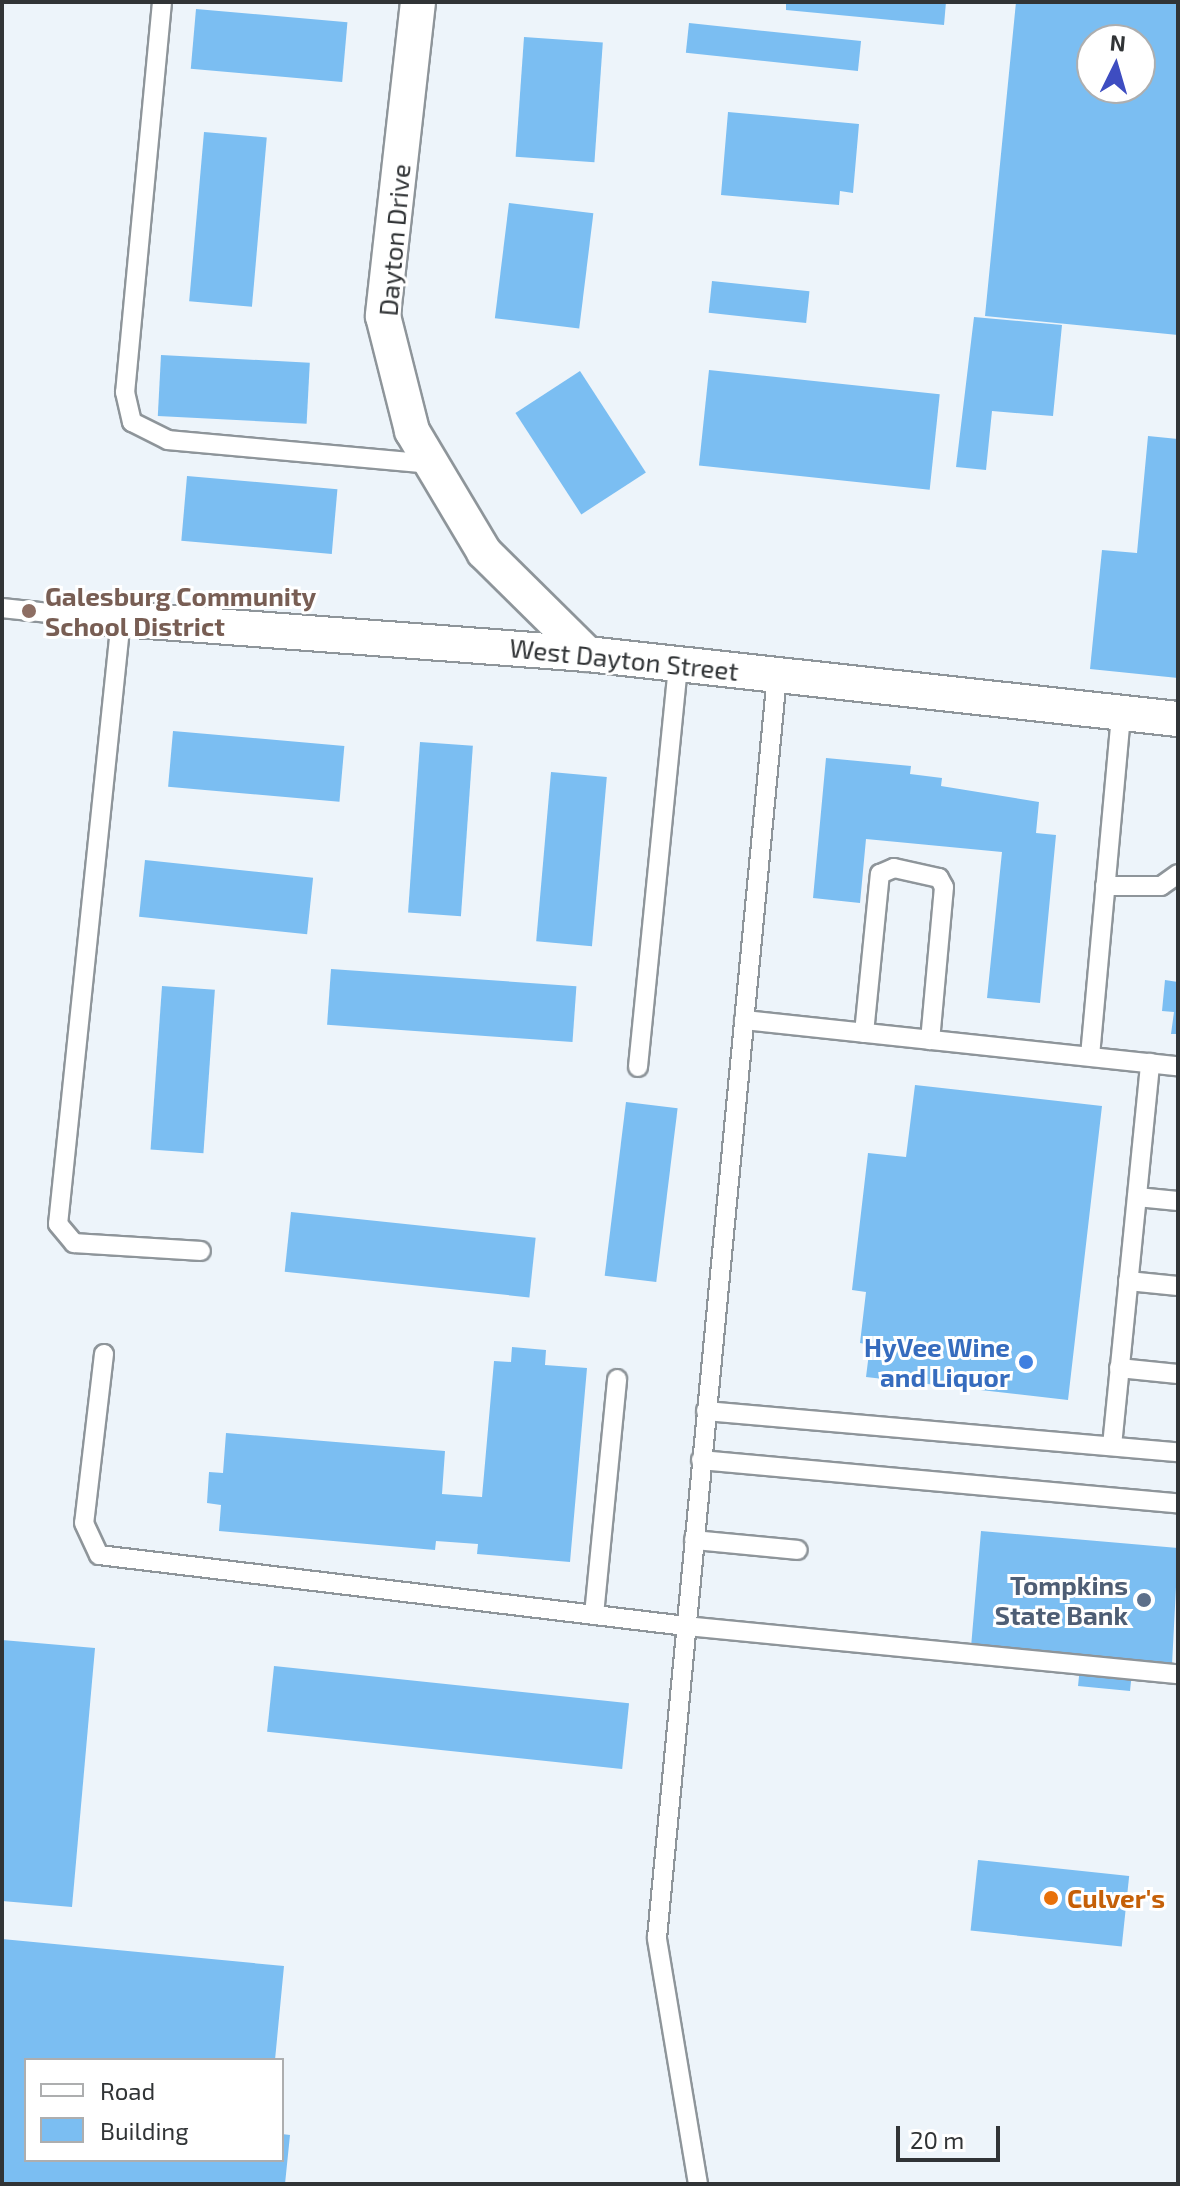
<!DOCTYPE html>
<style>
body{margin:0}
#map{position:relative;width:1180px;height:2186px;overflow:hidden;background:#edf4fa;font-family:"Exo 2",sans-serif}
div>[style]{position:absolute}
.building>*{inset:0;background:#7bbef2;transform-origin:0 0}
.roads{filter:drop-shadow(2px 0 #8e959a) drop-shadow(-2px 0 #8e959a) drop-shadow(0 2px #8e959a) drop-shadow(0 -2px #8e959a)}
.lane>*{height:18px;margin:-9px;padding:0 9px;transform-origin:9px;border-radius:9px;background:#fff}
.street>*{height:34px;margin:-17px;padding:0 17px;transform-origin:17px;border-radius:17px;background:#fff}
.dots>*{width:22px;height:22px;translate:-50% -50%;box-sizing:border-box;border:4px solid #fff;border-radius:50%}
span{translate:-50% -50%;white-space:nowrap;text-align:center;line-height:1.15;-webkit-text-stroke:6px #fff;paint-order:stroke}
.street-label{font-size:26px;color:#313436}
.education-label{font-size:26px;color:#785e54;font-weight:700}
.left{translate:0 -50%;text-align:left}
.shop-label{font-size:26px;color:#366cbe;font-weight:700}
.right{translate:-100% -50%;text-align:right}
.service-label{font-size:26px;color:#4e5e75;font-weight:700}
.food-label{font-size:26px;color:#c56008;font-weight:700}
.frame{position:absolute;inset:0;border:4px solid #313436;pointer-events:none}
.legend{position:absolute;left:24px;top:2058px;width:260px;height:104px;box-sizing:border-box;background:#fff;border:2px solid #adaeaf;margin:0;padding:10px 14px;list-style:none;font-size:24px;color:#313436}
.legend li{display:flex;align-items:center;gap:16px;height:40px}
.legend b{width:40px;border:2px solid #adaeaf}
.north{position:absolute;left:1076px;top:24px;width:80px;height:80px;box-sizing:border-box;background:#fff;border:2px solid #adaeaf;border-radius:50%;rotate:5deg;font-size:22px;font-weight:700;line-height:32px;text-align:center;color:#313436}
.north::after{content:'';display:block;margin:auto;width:28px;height:36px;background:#3e4dc1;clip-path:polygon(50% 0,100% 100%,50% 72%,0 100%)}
.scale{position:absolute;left:896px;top:2126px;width:104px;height:36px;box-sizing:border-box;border:4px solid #313436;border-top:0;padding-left:10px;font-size:24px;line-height:28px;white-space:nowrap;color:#313436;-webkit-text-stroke:6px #fff;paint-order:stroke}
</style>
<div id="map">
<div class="building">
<div style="clip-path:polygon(786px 2px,946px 2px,944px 25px,786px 10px)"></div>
<div style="clip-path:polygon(evenodd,1016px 2px,1178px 2px,1178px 335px,985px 316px,1016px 2px,1092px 40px,1140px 40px,1140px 88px,1092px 88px,1092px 40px)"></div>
<div style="left:196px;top:9px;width:152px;height:60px;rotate:5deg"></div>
<div style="left:689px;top:23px;width:173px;height:30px;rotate:6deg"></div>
<div style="left:524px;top:37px;width:79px;height:120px;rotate:4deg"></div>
<div style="clip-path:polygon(728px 112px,859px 124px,853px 193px,840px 191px,839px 205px,721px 195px)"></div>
<div style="left:204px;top:132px;width:63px;height:170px;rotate:5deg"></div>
<div style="left:509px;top:203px;width:85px;height:116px;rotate:7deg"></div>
<div style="left:712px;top:281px;width:98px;height:32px;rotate:6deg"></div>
<div style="clip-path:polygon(974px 317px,1062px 325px,1053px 416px,992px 411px,986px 470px,956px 467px)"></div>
<div style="left:161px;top:355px;width:149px;height:61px;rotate:3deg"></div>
<div style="left:709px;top:370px;width:232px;height:96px;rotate:6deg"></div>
<div style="left:580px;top:371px;width:121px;height:77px;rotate:57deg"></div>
<div style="clip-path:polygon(1148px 436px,1178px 439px,1178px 678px,1090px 669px,1102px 550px,1137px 553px)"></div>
<div style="left:187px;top:476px;width:151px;height:65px;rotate:5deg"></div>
<div style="left:173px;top:731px;width:172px;height:56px;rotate:5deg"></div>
<div style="left:420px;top:742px;width:53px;height:171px;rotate:4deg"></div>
<div style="clip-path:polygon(826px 758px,911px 766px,910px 774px,942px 778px,941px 786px,1039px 802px,1036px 833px,1056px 835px,1040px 1003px,987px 998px,1002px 852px,866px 839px,860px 903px,813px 898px)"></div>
<div style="left:551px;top:772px;width:56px;height:170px;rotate:5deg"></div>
<div style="left:145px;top:860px;width:169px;height:57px;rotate:6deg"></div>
<div style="left:331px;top:969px;width:246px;height:56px;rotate:4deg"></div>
<div style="clip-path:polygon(1165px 980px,1178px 982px,1178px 1034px,1171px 1034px,1174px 1012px,1162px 1011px)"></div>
<div style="left:162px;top:986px;width:53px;height:164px;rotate:4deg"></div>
<div style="clip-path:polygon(915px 1085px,1102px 1106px,1068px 1400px,866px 1377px,870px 1345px,860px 1343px,866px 1292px,852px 1290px,868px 1153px,906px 1157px)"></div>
<div style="left:626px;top:1102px;width:52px;height:175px;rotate:7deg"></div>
<div style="left:291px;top:1212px;width:246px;height:60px;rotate:6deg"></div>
<div style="clip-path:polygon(512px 1347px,546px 1350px,545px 1365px,587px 1368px,570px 1562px,477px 1554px,478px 1544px,436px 1541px,435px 1550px,219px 1531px,221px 1505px,207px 1503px,209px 1472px,223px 1473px,226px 1433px,445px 1451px,442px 1494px,482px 1497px,494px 1361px,511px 1362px)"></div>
<div style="clip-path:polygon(981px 1531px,1178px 1548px,1172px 1665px,1133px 1662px,1130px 1691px,1078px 1686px,1081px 1657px,971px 1647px)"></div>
<div style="clip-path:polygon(2px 1640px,95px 1648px,72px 1907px,2px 1901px)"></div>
<div style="left:274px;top:1666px;width:357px;height:66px;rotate:6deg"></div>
<div style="left:978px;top:1860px;width:152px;height:71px;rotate:6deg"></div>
<div style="clip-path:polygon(2px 1939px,284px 1966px,275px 2060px,26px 2060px,26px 2160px,282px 2160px,282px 2134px,290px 2135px,285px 2184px,2px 2184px)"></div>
</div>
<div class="roads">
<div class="lane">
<div style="left:162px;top:2px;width:392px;rotate:95.4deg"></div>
<div style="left:125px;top:392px;width:31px;rotate:77deg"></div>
<div style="left:132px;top:422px;width:40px;rotate:26.6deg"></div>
<div style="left:168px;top:440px;width:264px;rotate:5.2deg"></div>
<div style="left:2px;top:608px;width:67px;rotate:6deg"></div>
<div style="left:121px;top:619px;width:608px;rotate:95.94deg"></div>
<div style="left:58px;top:1224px;width:25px;rotate:50deg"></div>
<div style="left:74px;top:1243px;width:127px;rotate:3.6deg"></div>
<div style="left:1105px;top:886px;width:56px"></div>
<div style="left:1161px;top:886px;width:21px;rotate:-35deg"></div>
<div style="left:744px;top:1020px;width:436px;rotate:6.1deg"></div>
<div style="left:864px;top:1033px;width:160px;rotate:-84.3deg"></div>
<div style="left:880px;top:874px;width:15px;rotate:-23deg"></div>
<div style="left:894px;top:868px;width:46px;rotate:12.5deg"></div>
<div style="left:939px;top:878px;width:10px;rotate:61deg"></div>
<div style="left:944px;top:887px;width:154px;rotate:95.2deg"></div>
<div style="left:1090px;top:1056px;width:344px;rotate:-84.8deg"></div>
<div style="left:638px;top:1067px;width:406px;rotate:-84.3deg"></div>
<div style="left:1137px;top:1197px;width:41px;rotate:5.6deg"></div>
<div style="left:1128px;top:1281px;width:50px;rotate:5.7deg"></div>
<div style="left:104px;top:1354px;width:170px;rotate:96.7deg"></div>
<div style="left:84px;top:1523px;width:35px;rotate:65deg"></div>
<div style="left:99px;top:1555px;width:591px;rotate:6.9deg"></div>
<div style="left:686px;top:1626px;width:494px;rotate:5.6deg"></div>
<div style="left:1119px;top:1368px;width:59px;rotate:5.8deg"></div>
<div style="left:706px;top:1411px;width:474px;rotate:5deg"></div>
<div style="left:1112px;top:1446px;width:385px;rotate:-84.3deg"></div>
<div style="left:701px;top:1460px;width:479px;rotate:5.2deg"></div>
<div style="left:694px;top:1540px;width:104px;rotate:5.5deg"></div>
<div style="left:594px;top:1615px;width:237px;rotate:-84.4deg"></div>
<div style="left:698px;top:2184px;width:249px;rotate:-99.5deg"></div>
<div style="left:657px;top:1938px;width:1269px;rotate:-84.57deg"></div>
</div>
<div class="street">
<div style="left:418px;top:2px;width:316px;rotate:96.4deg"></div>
<div style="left:383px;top:316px;width:119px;rotate:75.8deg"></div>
<div style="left:412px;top:431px;width:141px;rotate:59.2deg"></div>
<div style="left:484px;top:552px;width:145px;rotate:44.7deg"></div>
<div style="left:69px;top:615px;width:519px;rotate:4.31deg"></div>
<div style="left:587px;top:654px;width:595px;rotate:6.28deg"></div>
</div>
</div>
<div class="dots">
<div style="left:29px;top:611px;background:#8d6e63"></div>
<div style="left:1026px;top:1362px;background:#3f7fe0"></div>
<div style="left:1144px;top:1600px;background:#5c6f8a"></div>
<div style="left:1051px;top:1898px;background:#e8710a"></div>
</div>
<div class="street-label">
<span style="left:394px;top:240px;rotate:-85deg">Dayton Drive</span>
<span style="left:624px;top:659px;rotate:6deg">West Dayton Street</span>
</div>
<div class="education-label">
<span class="left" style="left:45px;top:611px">Galesburg Community<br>School District</span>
</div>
<div class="shop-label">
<span class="right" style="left:1010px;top:1362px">HyVee Wine<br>and Liquor</span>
</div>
<div class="service-label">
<span class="right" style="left:1128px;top:1600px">Tompkins<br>State Bank</span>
</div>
<div class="food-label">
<span class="left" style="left:1067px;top:1898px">Culver's</span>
</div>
<div class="frame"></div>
<ul class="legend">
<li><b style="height:10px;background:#fff"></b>Road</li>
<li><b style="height:22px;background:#7bbef2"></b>Building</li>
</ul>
<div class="north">N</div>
<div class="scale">20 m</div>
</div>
